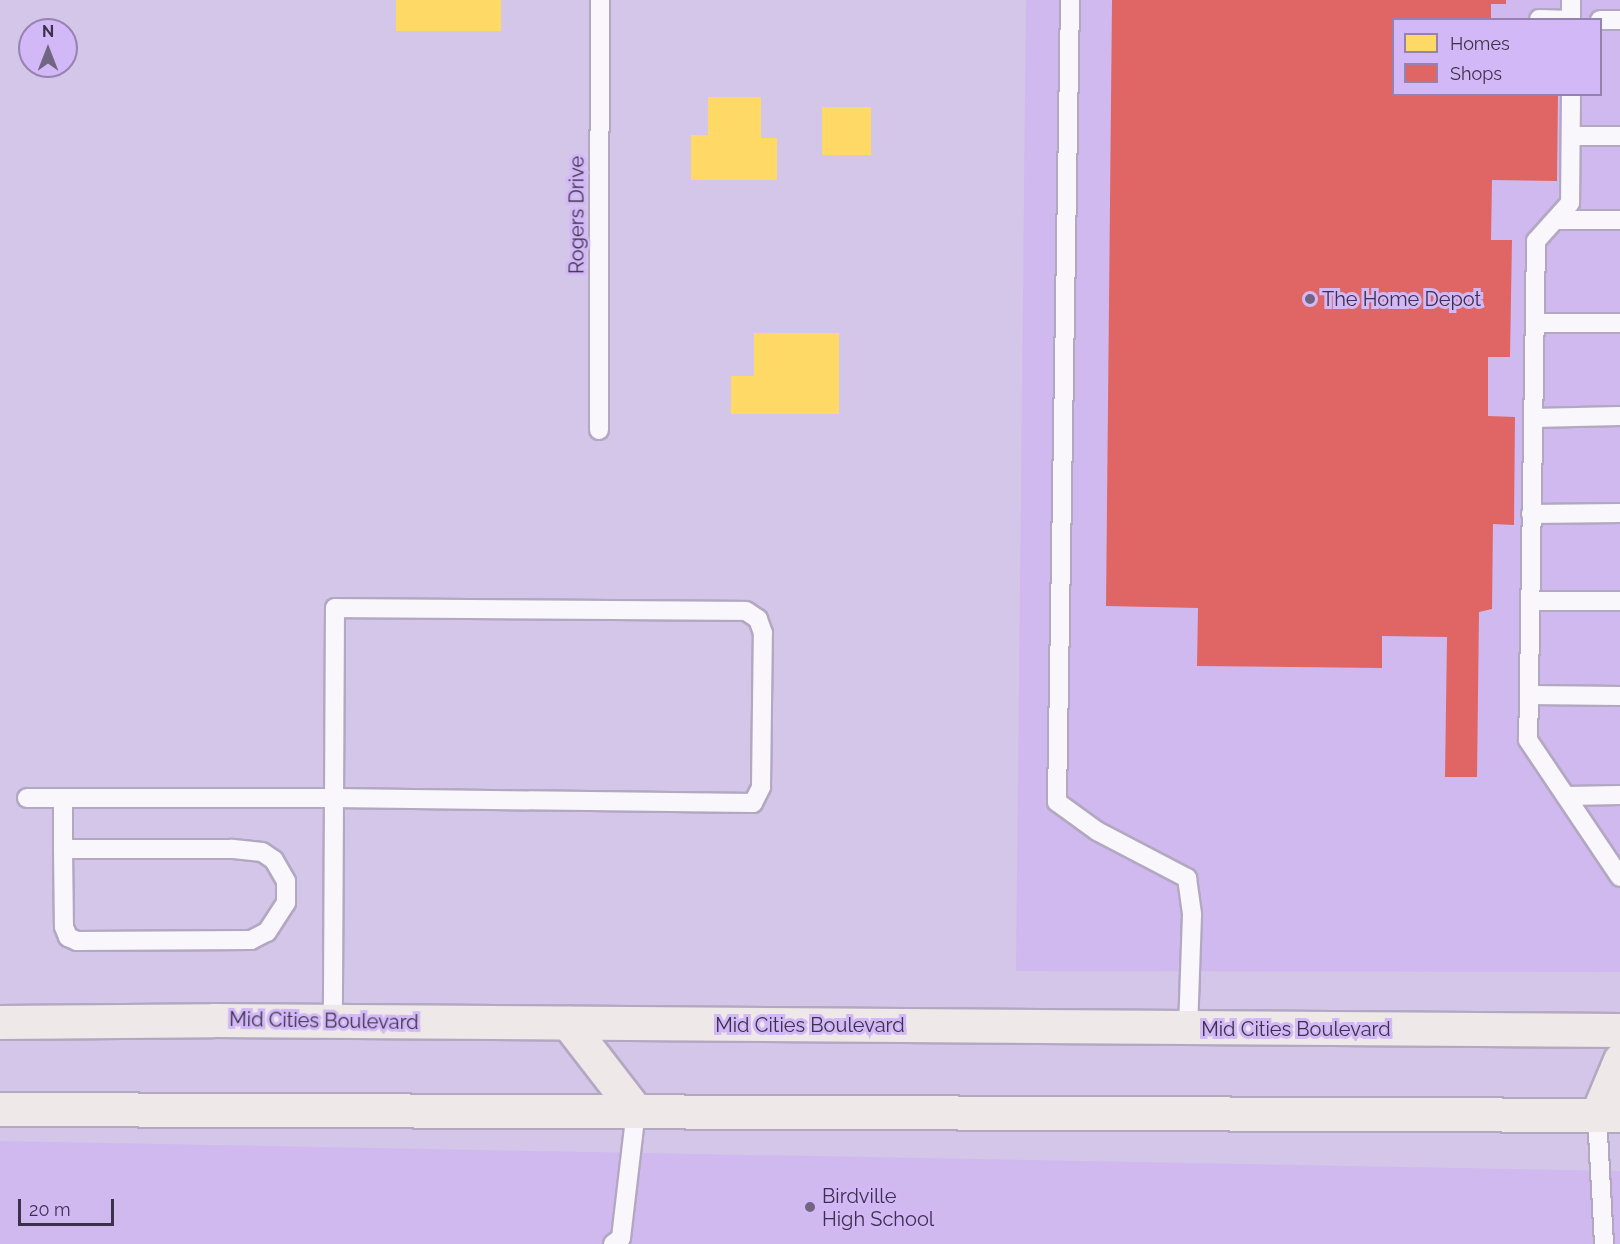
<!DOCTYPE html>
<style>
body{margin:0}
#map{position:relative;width:1620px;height:1244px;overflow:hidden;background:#d4c6e8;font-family:Raleway,sans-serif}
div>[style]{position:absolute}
.built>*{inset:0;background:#d0b9ef}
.homes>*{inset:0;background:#ffd966;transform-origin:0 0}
.shops>*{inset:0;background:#e06666}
.roads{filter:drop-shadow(2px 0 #b3a8c2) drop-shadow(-2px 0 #b3a8c2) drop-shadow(0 2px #b3a8c2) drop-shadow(0 -2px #b3a8c2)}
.lane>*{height:18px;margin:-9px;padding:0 9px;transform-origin:9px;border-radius:9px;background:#f9f6fc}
.secondary>*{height:33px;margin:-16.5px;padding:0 16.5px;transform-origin:16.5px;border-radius:16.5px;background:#eee8e9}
.dots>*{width:16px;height:16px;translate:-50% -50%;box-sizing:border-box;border:3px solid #d2b8f6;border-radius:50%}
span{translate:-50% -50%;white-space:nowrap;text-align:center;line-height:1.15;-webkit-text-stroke:6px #d2b8f6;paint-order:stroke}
.street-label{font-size:20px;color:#3c314a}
.poi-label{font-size:20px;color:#3c314a}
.left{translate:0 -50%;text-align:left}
.legend{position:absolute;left:1392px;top:18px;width:210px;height:78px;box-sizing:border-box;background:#d2b8f6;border:2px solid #9682b1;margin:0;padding:8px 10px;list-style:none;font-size:18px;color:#3c314a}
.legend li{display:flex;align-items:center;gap:12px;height:30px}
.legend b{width:30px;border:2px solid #9682b1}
.north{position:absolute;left:18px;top:18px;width:60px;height:60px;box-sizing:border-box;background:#d2b8f6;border:2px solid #9682b1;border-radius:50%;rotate:0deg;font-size:16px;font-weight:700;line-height:24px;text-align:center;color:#3c314a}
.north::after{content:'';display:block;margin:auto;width:21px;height:27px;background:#716581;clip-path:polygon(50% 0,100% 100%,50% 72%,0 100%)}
.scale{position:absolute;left:18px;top:1199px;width:96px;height:27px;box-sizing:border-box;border:3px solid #3c314a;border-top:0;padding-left:8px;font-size:18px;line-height:21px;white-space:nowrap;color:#3c314a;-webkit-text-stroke:4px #d2b8f6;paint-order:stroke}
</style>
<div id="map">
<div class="built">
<div style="clip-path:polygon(evenodd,1026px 0,1620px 0,1620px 972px,1016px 971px,1026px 0,1394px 20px,1600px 20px,1600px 94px,1394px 94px,1394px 20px)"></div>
<div style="clip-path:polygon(0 1141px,1620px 1171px,1620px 1244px,0 1244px)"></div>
</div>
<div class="homes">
<div style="left:396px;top:0;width:105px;height:31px"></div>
<div style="clip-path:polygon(708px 97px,761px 97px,761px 138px,777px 138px,777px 180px,691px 180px,691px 135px,708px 135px)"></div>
<div style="left:822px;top:107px;width:49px;height:48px"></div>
<div style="clip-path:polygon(754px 333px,839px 333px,839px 414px,731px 414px,731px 376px,754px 376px)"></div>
</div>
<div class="shops">
<div style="clip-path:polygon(1112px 0,1506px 0,1506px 4px,1491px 4px,1491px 20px,1394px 20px,1394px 94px,1558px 94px,1557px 181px,1492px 180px,1491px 240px,1512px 240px,1510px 357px,1488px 357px,1488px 416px,1515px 417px,1514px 525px,1493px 524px,1492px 609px,1479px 612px,1477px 777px,1445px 777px,1447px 637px,1382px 636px,1382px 668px,1197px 666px,1198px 608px,1106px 606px)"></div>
</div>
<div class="roads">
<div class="lane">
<div style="left:1070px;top:0;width:802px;rotate:90.93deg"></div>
<div style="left:1057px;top:802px;width:49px;rotate:35.9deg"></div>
<div style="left:1097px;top:831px;width:102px;rotate:27.6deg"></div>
<div style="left:1187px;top:878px;width:37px;rotate:82deg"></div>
<div style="left:1192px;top:915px;width:113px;rotate:92deg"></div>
<div style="left:1539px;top:19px;width:24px;rotate:2deg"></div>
<div style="left:1571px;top:20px;width:20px;rotate:-90deg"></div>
<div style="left:1600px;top:20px;width:20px"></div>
<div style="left:1571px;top:94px;width:109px;rotate:90.5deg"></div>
<div style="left:1570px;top:203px;width:51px;rotate:131.8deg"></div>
<div style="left:1536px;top:241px;width:499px;rotate:90.9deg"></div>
<div style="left:1528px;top:740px;width:165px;rotate:56.1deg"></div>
<div style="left:1571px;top:136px;width:49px"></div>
<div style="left:1555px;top:220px;width:65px"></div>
<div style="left:1535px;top:323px;width:85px"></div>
<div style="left:1533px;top:418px;width:87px;rotate:-1.3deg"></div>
<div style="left:599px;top:430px;width:430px;rotate:-89.9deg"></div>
<div style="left:1531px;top:514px;width:89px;rotate:-0.6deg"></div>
<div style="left:1531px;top:601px;width:89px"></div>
<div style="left:1530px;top:695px;width:90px;rotate:0.6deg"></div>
<div style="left:1567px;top:796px;width:53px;rotate:-1.1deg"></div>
<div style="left:27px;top:798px;width:307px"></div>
<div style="left:334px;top:798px;width:419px;rotate:0.7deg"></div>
<div style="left:753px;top:803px;width:18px;rotate:-63deg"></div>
<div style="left:761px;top:787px;width:154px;rotate:-89.3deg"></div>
<div style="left:763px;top:633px;width:15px;rotate:-110deg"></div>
<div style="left:758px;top:619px;width:14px;rotate:-146deg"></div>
<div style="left:746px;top:611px;width:411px;rotate:-179.6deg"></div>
<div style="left:335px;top:608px;width:190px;rotate:90.3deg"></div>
<div style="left:334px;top:798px;width:223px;rotate:90.3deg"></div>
<div style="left:63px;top:798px;width:51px;rotate:90deg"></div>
<div style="left:63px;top:849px;width:78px;rotate:89.3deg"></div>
<div style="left:64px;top:927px;width:11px;rotate:68deg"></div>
<div style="left:68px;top:937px;width:10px;rotate:24deg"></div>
<div style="left:77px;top:941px;width:174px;rotate:-0.3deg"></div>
<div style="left:251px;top:940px;width:18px;rotate:-27deg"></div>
<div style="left:267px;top:932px;width:35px;rotate:-57deg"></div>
<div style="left:286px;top:903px;width:22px;rotate:-90deg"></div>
<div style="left:286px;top:881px;width:24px;rotate:-120deg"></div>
<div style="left:274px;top:860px;width:14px;rotate:-146deg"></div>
<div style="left:262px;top:852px;width:31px;rotate:-174deg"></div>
<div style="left:231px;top:849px;width:168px;rotate:180deg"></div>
<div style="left:1597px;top:1115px;width:129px;rotate:86.9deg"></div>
<div style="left:613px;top:1244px;width:10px;rotate:-37deg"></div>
<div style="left:621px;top:1238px;width:128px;rotate:-83.3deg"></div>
</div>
<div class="secondary">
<div style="left:0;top:1022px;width:213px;rotate:-0.5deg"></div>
<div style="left:213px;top:1020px;width:1407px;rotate:0.41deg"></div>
<div style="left:568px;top:1023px;width:111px;rotate:52.3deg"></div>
<div style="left:0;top:1109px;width:1620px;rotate:0.21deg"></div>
<div style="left:1597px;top:1115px;width:60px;rotate:-67.3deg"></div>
</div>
</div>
<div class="dots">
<div style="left:1310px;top:299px;background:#716581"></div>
<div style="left:810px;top:1207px;background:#716581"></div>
</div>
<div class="street-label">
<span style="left:577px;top:215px;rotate:-90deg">Rogers Drive</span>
<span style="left:324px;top:1021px;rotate:1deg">Mid Cities Boulevard</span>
<span style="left:810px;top:1025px">Mid Cities Boulevard</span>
<span style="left:1296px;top:1029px">Mid Cities Boulevard</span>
</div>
<div class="poi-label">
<span class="left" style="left:1322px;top:299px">The Home Depot</span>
<span class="left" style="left:822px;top:1208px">Birdville<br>High School</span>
</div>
<ul class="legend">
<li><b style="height:16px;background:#ffd966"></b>Homes</li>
<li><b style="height:16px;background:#e06666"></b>Shops</li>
</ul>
<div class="north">N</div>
<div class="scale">20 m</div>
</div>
